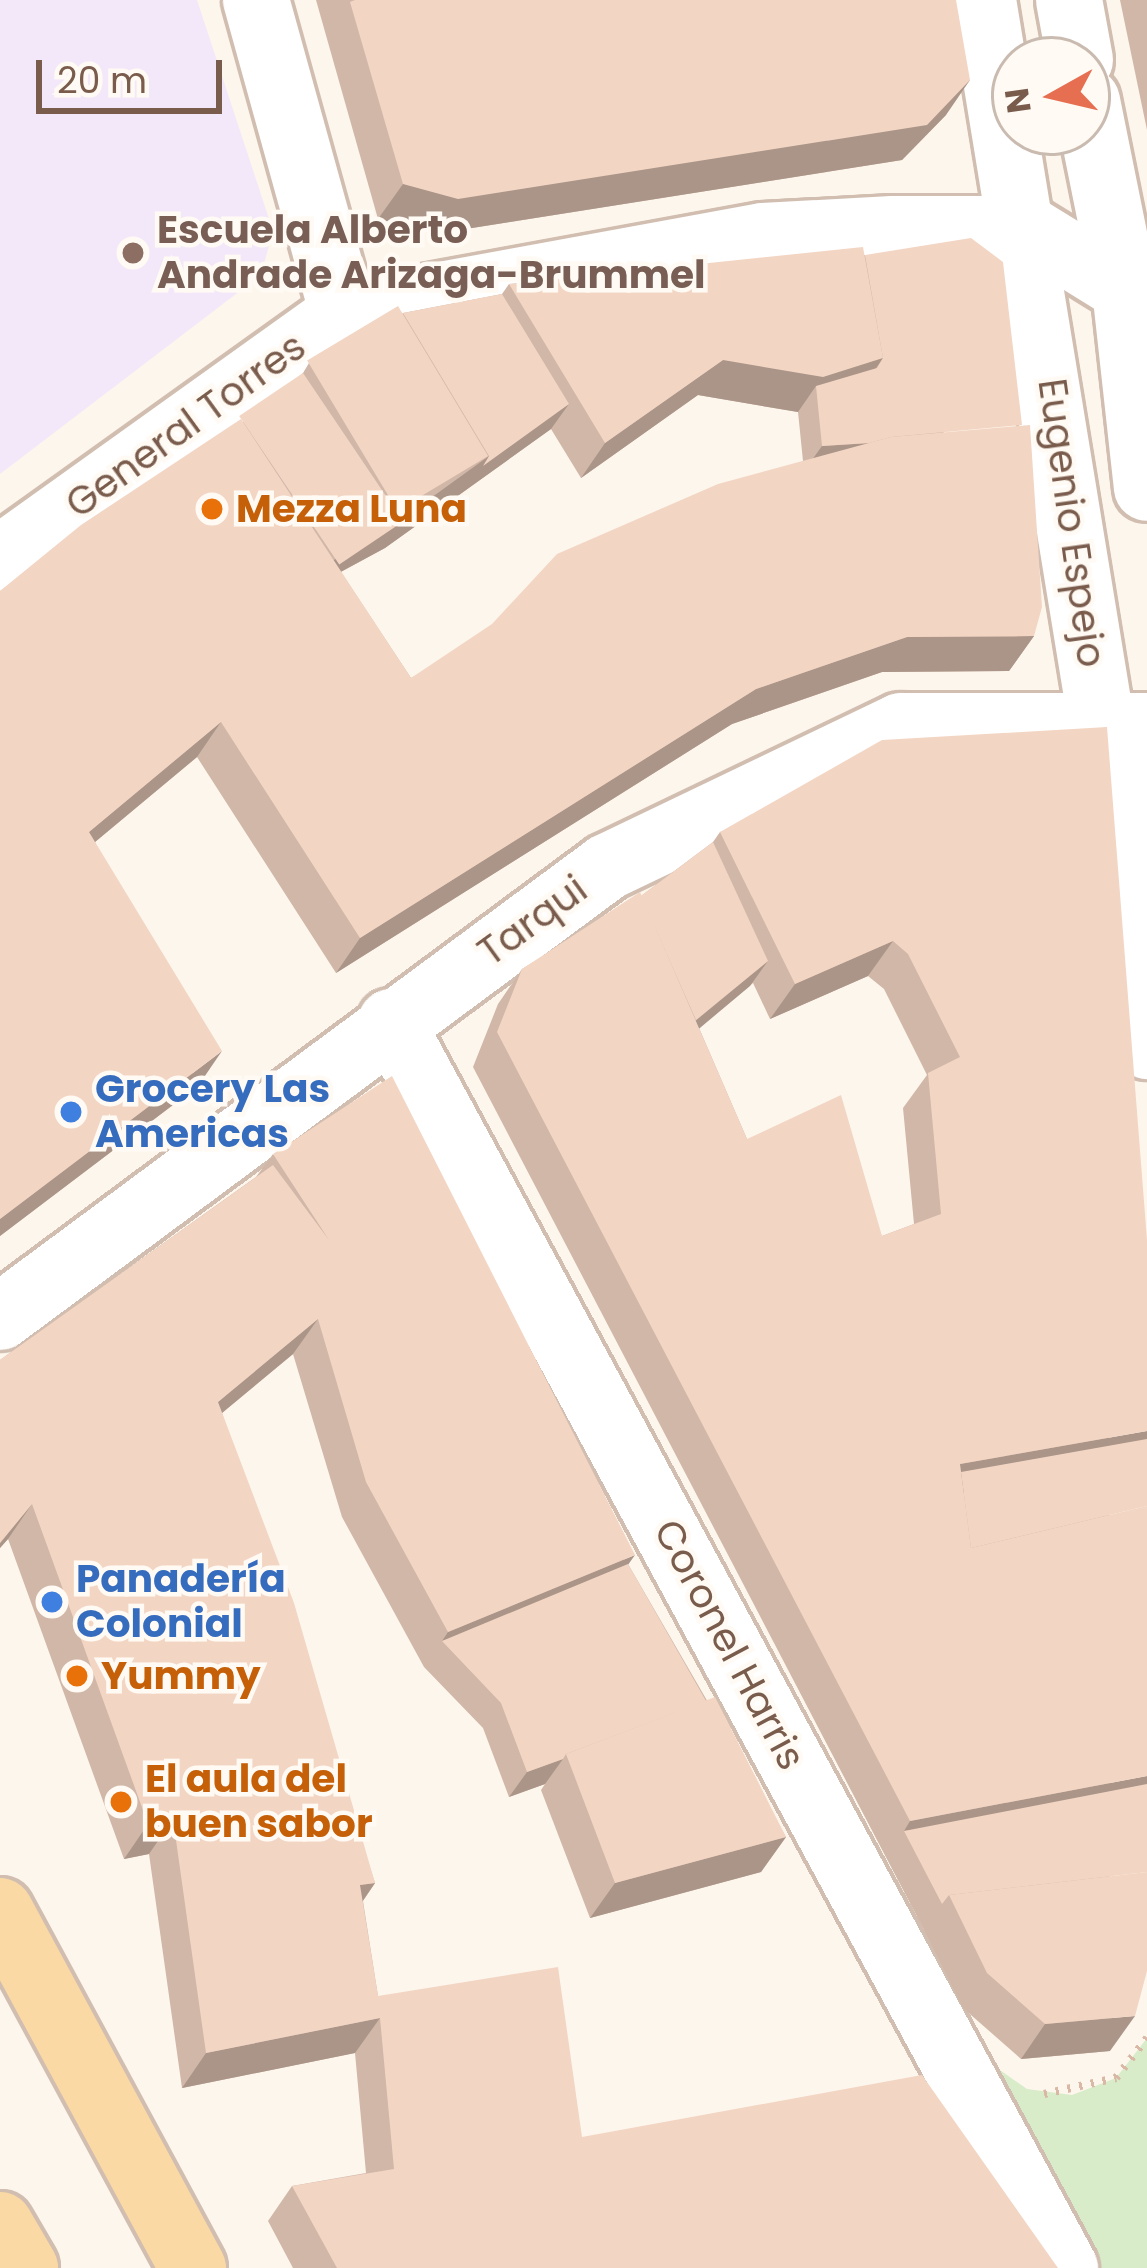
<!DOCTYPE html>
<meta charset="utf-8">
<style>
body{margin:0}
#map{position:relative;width:1147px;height:2268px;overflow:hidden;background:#fdf6ec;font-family:Poppins,sans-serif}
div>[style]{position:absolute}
.education>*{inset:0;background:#f3e8fa}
.green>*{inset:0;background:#d8ecc9}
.path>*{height:8px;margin-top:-4px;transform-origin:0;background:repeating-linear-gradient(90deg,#d9b8a5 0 3px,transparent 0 12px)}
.roads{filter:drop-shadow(3px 0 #d1beb0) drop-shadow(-3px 0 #d1beb0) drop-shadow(0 3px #d1beb0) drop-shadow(0 -3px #d1beb0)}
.minor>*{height:66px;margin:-33px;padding:0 33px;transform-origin:33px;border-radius:33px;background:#fff}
.major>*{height:66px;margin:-33px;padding:0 33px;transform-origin:33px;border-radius:33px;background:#fbd9a5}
.wall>*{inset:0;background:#d1b7a8}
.shaded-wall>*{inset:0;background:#aa9588}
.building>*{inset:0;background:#f3d5c3;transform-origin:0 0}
.dots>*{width:33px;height:33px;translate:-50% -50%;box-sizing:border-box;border:6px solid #fffaf3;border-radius:50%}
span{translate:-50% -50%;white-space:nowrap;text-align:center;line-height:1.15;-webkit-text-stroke:9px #fffaf3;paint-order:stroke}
.education-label{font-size:39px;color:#785e54;font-weight:700}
.left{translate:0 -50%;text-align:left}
.street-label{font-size:39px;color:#7a5c4d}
.food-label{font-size:39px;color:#c56008;font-weight:700}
.shop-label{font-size:39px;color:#366cbe;font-weight:700}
.north{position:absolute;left:991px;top:36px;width:120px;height:120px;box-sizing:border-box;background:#fffaf3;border:3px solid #cabbb1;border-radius:50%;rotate:262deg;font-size:33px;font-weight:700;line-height:48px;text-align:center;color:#7a5c4d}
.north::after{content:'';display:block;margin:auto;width:42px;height:54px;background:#e76f51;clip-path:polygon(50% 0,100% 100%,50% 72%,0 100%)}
.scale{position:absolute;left:36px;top:60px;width:186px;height:54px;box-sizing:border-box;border:6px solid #7a5c4d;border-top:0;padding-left:15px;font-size:36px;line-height:42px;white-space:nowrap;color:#7a5c4d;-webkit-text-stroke:9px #fffaf3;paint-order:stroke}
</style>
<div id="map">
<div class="education">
<div style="clip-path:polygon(0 0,197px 0,273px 231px,261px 275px,0 474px)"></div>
</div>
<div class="green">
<div style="clip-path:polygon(1147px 2038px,1147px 2268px,1095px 2268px,987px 2061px,1027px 2089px,1072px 2095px,1116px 2078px)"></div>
</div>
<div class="path">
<div style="left:1044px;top:2094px;width:74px;rotate:-12.5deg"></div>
<div style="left:1116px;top:2078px;width:51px;rotate:-52.2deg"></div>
</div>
<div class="roads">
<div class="minor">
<div style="left:256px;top:0;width:325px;rotate:74.5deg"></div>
<div style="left:983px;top:0;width:736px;rotate:80.69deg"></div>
<div style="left:1102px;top:726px;width:84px;rotate:72.6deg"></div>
<div style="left:1127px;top:806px;width:241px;rotate:85.2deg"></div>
<div style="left:1069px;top:0;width:61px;rotate:79.6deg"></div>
<div style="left:1087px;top:101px;width:192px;rotate:78.6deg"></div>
<div style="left:1125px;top:289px;width:200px;rotate:83.7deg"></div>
<div style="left:0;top:559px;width:422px;rotate:-35.6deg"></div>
<div style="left:343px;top:313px;width:427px;rotate:-10.4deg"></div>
<div style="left:763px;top:236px;width:130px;rotate:-3.1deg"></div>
<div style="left:893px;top:229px;width:135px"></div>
<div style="left:1028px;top:229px;width:114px;rotate:31.7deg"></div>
<div style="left:1125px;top:289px;width:22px;rotate:5deg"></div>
<div style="left:391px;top:1022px;width:1417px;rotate:61.59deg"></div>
<div style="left:0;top:1317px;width:756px;rotate:-36.55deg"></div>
<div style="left:607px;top:867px;width:326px;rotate:-25.6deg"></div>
<div style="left:901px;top:726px;width:246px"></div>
</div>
<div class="major">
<div style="left:0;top:1911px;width:406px;rotate:61.6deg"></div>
<div style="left:0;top:2225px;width:50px;rotate:59.8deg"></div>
</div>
</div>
<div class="wall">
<div style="clip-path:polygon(316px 0,956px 0,946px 115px,902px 160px,434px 234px,378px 219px)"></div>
<div style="clip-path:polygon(1120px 0,1147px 0,1147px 130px)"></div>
<div style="clip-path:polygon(evenodd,865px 255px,1034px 636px,1009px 671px,882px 672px,732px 724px,336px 973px,197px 757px,95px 842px,198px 1086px,0 1236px,0 591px,243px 422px,303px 373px,309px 363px,403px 313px,502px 294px,509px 284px,865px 255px,698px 395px,798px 412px,803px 461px,411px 678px,341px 572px,385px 548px,551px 429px,581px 478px,698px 395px)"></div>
<div style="clip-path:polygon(evenodd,1107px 727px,1110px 2051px,1021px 2059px,963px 2008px,924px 1930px,473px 1067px,498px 1004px,522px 969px,641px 896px,713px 842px,720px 832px,1107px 727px,868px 976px,884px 989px,927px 1075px,903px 1108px,914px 1224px,882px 1236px,747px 1139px,699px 1028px,753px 983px,770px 1019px,868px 976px)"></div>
<div style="clip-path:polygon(273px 1154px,628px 1564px,786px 1837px,761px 1872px,590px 1918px,541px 1790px,545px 1784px,509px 1797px,483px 1728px,424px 1667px,342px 1517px,293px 1354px,222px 1413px,375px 1883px,363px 1901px,378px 1996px,582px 2137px,1058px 2268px,293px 2268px,268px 2221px,292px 2186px,366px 2173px,355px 2053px,182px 2088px,149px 1854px,124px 1859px,8px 1539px,0 1548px,0 1360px,256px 1177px)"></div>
</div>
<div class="shaded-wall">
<div style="clip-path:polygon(970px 80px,946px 115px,902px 160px,434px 234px,378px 219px,403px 184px)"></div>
<div style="clip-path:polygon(883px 358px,859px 393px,816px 386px,798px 412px,698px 395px,581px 478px,605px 443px,723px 360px)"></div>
<div style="clip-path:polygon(569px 404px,551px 429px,385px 548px,305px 591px,323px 566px,403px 522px,410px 513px,489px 456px)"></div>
<div style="clip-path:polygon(1023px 434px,804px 471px,822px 446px)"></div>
<div style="clip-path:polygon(1034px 636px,1009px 671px,882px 672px,732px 724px,336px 973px,360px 938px,756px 689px,907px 637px)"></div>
<div style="clip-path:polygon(221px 722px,197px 757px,65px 867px,89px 832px)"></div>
<div style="clip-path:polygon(893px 941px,868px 976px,770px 1019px,795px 984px)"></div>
<div style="clip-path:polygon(768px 961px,750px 986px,670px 1053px,688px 1027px)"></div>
<div style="clip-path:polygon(222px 1051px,198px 1086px,0 1236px,0 1219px)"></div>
<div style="clip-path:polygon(318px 1319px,293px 1354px,193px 1437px,218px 1402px)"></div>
<div style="clip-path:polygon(1147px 1431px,1147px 1449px,956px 1495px,960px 1464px)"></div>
<div style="clip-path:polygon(32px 1504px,8px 1539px,0 1548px,0 1543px)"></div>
<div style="clip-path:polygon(635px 1555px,610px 1590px,442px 1641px,448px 1632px)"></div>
<div style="clip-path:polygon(563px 1759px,545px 1784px,509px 1797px,527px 1772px)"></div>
<div style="clip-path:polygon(1147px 1776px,1147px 1806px,904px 1831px,910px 1821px)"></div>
<div style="clip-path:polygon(173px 1819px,149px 1854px,124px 1859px,148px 1824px)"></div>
<div style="clip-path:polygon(786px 1837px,761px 1872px,590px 1918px,615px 1883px)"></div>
<div style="clip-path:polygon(375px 1883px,351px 1918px,360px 1885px)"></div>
<div style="clip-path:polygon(1135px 2016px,1110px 2051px,1021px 2059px,1045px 2024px)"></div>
<div style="clip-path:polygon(380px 2018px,355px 2053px,182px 2088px,206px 2053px)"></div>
</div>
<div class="building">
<div style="clip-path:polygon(355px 0,956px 0,970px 80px,927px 125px,458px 199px,403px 184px,350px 2px)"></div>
<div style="clip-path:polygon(971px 238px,1003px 262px,1022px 425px,891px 437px,869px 443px,822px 446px,816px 386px,877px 368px,883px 358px,865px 255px)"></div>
<div style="clip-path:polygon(863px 247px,883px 358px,823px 377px,723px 360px,605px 443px,509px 284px)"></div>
<div style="clip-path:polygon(502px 294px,569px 404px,483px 466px,489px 456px,403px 313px)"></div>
<div style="left:398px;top:306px;width:175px;height:106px;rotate:59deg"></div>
<div style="left:303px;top:373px;width:179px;height:77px;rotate:56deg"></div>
<div style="clip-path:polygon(241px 419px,411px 678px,492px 624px,557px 554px,718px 484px,891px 437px,1030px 425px,1042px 607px,1034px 636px,907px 637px,756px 689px,360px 938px,221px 722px,89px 832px,222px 1051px,0 1219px,0 591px,81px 525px)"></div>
<div style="clip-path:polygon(1107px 727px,1147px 1240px,1147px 1431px,960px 1464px,971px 1548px,1147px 1506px,1147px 1776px,910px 1821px,497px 1032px,522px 969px,640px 892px,747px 1139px,841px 1095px,882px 1236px,941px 1214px,928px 1073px,960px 1057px,908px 954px,893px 941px,795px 984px,720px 832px,882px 740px)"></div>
<div style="clip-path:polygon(713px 842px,768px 961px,696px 1020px,641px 896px)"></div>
<div style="clip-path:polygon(392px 1076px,635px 1555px,448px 1632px,366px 1482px,318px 1319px,218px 1402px,294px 1603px,375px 1883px,360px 1885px,378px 1996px,558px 1967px,582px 2137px,922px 2075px,1058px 2268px,337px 2268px,292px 2186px,394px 2169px,380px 2018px,206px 2053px,173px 1819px,148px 1824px,32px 1504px,0 1543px,0 1360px,273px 1165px,329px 1240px,273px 1154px)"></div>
<div style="clip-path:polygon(1147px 1439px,1147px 1506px,971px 1548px,961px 1472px)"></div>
<div style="clip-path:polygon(628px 1564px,706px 1701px,566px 1754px,563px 1759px,527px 1772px,501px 1703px,442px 1641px)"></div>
<div style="clip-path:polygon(715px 1697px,786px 1837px,615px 1883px,566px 1754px)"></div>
<div style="clip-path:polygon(1147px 1784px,1147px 1872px,949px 1895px,942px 1904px,904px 1831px)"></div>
<div style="clip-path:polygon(1147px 1872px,1147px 1971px,1135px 2016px,1045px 2024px,987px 1973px,949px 1895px)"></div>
</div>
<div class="dots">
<div style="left:133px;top:253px;background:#8d6e63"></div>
<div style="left:212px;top:509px;background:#e8710a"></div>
<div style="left:71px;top:1112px;background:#3f7fe0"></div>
<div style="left:52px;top:1602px;background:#3f7fe0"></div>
<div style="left:77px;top:1676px;background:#e8710a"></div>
<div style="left:121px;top:1802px;background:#e8710a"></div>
</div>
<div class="education-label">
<span class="left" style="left:157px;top:253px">Escuela Alberto<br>Andrade Arizaga-Brummel</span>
</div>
<div class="street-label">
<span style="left:186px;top:426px;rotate:-36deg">General Torres</span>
<span style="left:1071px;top:523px;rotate:82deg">Eugenio Espejo</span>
<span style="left:533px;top:921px;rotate:-36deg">Tarqui</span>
<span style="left:729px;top:1645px;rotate:62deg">Coronel Harris</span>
</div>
<div class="food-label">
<span class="left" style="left:236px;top:509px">Mezza Luna</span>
<span class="left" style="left:101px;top:1676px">Yummy</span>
<span class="left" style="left:145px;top:1802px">El aula del<br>buen sabor</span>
</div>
<div class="shop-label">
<span class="left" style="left:95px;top:1112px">Grocery Las<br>Americas</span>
<span class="left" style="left:76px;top:1602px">Panadería<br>Colonial</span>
</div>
<div class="north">N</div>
<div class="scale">20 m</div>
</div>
